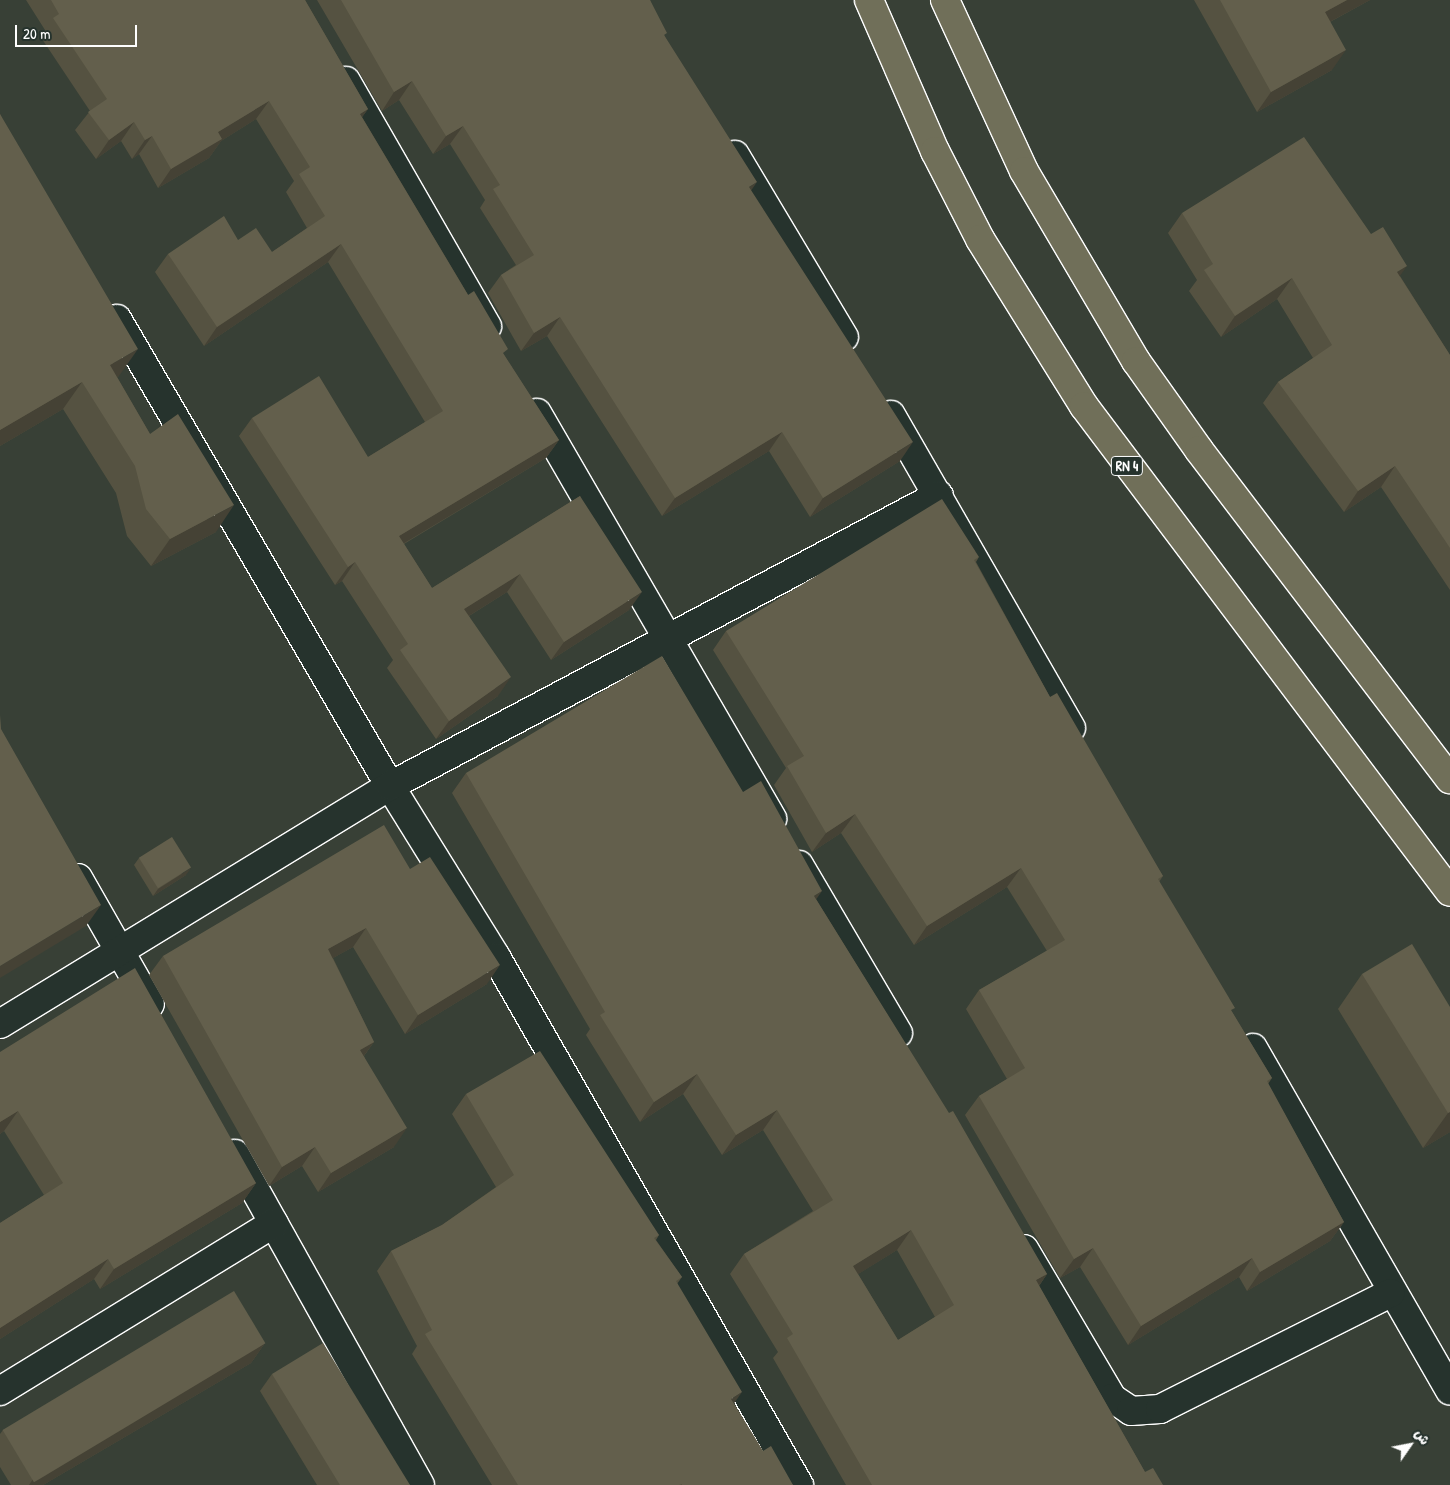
<!DOCTYPE html>
<meta charset="utf-8">
<style>
body{margin:0}
#map{position:relative;width:1450px;height:1485px;overflow:hidden;background:#384036;font-family:"Patrick Hand","Playpen Sans Arabic",sans-serif}
div>[style]{position:absolute}
.roads{filter:drop-shadow(1px 0 #fff) drop-shadow(-1px 0 #fff) drop-shadow(0 1px #fff) drop-shadow(0 -1px #fff)}
.minor>*{height:28px;margin:-14px;padding:0 14px;transform-origin:14px;border-radius:14px;background:#26332d}
.major>*{height:28px;margin:-14px;padding:0 14px;transform-origin:14px;border-radius:14px;background:#706f59}
.wall>*{inset:0;background:#555241}
.shaded-wall>*{inset:0;background:#454235}
.building>*{inset:0;background:#635f4c;transform-origin:0 0}
span{translate:-50% -50%;white-space:nowrap;text-align:center;line-height:1.15;-webkit-text-stroke:4.5px #26332d;paint-order:stroke}
.shield-label span{padding:1px 4px;background:#26332d;border:1px solid;border-radius:4px;-webkit-text-stroke-width:0}
.shield-label{font-size:14px;color:#fff;font-weight:700}
.north{position:absolute;left:1385px;top:1420px;width:50px;height:50px;-webkit-text-stroke:4px #26332d;paint-order:stroke;rotate:57deg;font-size:14px;font-weight:700;line-height:20px;text-align:center;color:#fff}
.north::after{content:'';display:block;margin:auto;width:18px;height:22px;background:#fff;clip-path:polygon(50% 0,100% 100%,50% 72%,0 100%)}
.scale{position:absolute;left:15px;top:25px;width:122px;height:22px;box-sizing:border-box;border:2px solid #fff;border-top:0;padding-left:6px;font-size:15px;line-height:18px;white-space:nowrap;color:#fff;-webkit-text-stroke:4px #26332d;paint-order:stroke}
</style>
<div id="map">
<div class="roads">
<div class="minor">
<div style="left:346px;top:81px;width:283px;rotate:60.1deg"></div>
<div style="left:735px;top:155px;width:212px;rotate:59.1deg"></div>
<div style="left:117px;top:319px;width:541px;rotate:59.69deg"></div>
<div style="left:390px;top:786px;width:201px;rotate:58.2deg"></div>
<div style="left:496px;top:957px;width:609px;rotate:60.15deg"></div>
<div style="left:537px;top:413px;width:469px;rotate:59.9deg"></div>
<div style="left:891px;top:415px;width:361px;rotate:60.1deg"></div>
<div style="left:799px;top:865px;width:195px;rotate:59.5deg"></div>
<div style="left:78px;top:878px;width:145px;rotate:60.3deg"></div>
<div style="left:0;top:1024px;width:457px;rotate:-31.4deg"></div>
<div style="left:390px;top:786px;width:621px;rotate:-27.93deg"></div>
<div style="left:1253px;top:1048px;width:395px;rotate:60.1deg"></div>
<div style="left:235px;top:1154px;width:379px;rotate:60.8deg"></div>
<div style="left:1024px;top:1249px;width:173px;rotate:59.4deg"></div>
<div style="left:1112px;top:1398px;width:23px;rotate:34deg"></div>
<div style="left:1131px;top:1411px;width:29px;rotate:-4deg"></div>
<div style="left:1160px;top:1409px;width:258px;rotate:-26.7deg"></div>
<div style="left:0;top:1391px;width:321px;rotate:-31.5deg"></div>
</div>
<div class="major">
<div style="left:869px;top:0;width:165px;rotate:66.4deg"></div>
<div style="left:935px;top:151px;width:99px;rotate:62.9deg"></div>
<div style="left:980px;top:239px;width:197px;rotate:58.1deg"></div>
<div style="left:1084px;top:406px;width:608px;rotate:53.02deg"></div>
<div style="left:945px;top:0;width:188px;rotate:65.2deg"></div>
<div style="left:1024px;top:171px;width:221px;rotate:59.5deg"></div>
<div style="left:1136px;top:361px;width:109px;rotate:54.7deg"></div>
<div style="left:1199px;top:450px;width:414px;rotate:52.7deg"></div>
</div>
</div>
<div class="wall">
<div style="clip-path:polygon(26px 0,305px 0,368px 109px,362px 117px,504px 355px,559px 440px,546px 458px,404px 544px,432px 588px,580px 496px,629px 610px,551px 660px,507px 592px,469px 616px,498px 696px,436px 739px,387px 668px,393px 660px,342px 581px,335px 585px,239px 436px,252px 418px,368px 457px,425px 422px,328px 262px,204px 346px,155px 272px,168px 254px,238px 240px,272px 252px,307px 228px,286px 192px,294px 181px,256px 119px,221px 141px,209px 158px,158px 188px,139px 154px,132px 159px,121px 141px,96px 159px,75px 130px,90px 111px,40px 36px,45px 30px)"></div>
<div style="clip-path:polygon(317px 0,650px 0,665px 37px,751px 191px,900px 461px,810px 517px,769px 451px,662px 516px,547px 336px,521px 351px,488px 293px,501px 275px,516px 265px,480px 208px,485px 200px,450px 144px,433px 154px,399px 100px,382px 111px)"></div>
<div style="clip-path:polygon(1194px 0,1370px 0,1330px 22px,1332px 70px,1257px 112px)"></div>
<div style="clip-path:polygon(0 114px,119px 376px,117px 377px,150px 434px,216px 532px,151px 566px,127px 536px,116px 493px,63px 409px,0 446px)"></div>
<div style="clip-path:polygon(1182px 213px,1400px 276px,1450px 355px,1450px 590px,1381px 487px,1344px 512px,1263px 403px,1278px 382px,1313px 358px,1277px 299px,1221px 337px,1189px 291px,1197px 280px,1168px 233px)"></div>
<div style="clip-path:polygon(979px 557px,976px 562px,1050px 697px,1163px 876px,1159px 882px,1232px 1012px,1272px 1078px,1268px 1084px,1344px 1222px,1330px 1241px,1247px 1291px,1239px 1277px,1128px 1345px,1080px 1267px,1060px 1278px,965px 1115px,979px 1096px,1007px 1079px,966px 1009px,979px 990px,1047px 951px,1007px 887px,914px 945px,841px 833px,812px 852px,774px 785px,786px 768px,713px 650px,726px 631px)"></div>
<div style="clip-path:polygon(evenodd,466px 773px,743px 792px,816px 899px,1047px 1274px,1039px 1286px,1145px 1472px,1163px 1485px,846px 1485px,773px 1358px,778px 1352px,730px 1274px,744px 1254px,813px 1211px,763px 1130px,722px 1155px,683px 1094px,640px 1122px,586px 1035px,590px 1029px,452px 793px,466px 773px,897px 1250px,935px 1317px,898px 1340px,858px 1274px,897px 1250px)"></div>
<div style="clip-path:polygon(139px 858px,186px 875px,153px 896px,134px 865px)"></div>
<div style="clip-path:polygon(410px 869px,487px 984px,405px 1034px,353px 947px,333px 958px,374px 1042px,364px 1056px,394px 1147px,318px 1192px,302px 1166px,269px 1186px,149px 975px,163px 956px)"></div>
<div style="clip-path:polygon(1362px 974px,1450px 1007px,1450px 1132px,1423px 1148px,1338px 1009px)"></div>
<div style="clip-path:polygon(0 1052px,256px 1183px,242px 1203px,100px 1289px,94px 1279px,0 1339px,0 1223px,44px 1195px,4px 1131px,0 1134px)"></div>
<div style="clip-path:polygon(466px 1094px,659px 1235px,656px 1240px,682px 1277px,677px 1284px,734px 1404px,763px 1451px,793px 1485px,492px 1485px,412px 1354px,417px 1346px,377px 1271px,391px 1251px,442px 1225px,496px 1187px,452px 1114px)"></div>
<div style="clip-path:polygon(265px 1343px,251px 1363px,43px 1485px,11px 1485px,0 1467px,0 1434px,3px 1430px)"></div>
<div style="clip-path:polygon(272px 1374px,410px 1485px,317px 1485px,260px 1391px)"></div>
</div>
<div class="shaded-wall">
<div style="clip-path:polygon(1347px 0,1370px 0,1311px 32px,1325px 12px)"></div>
<div style="clip-path:polygon(1346px 50px,1332px 70px,1257px 112px,1271px 92px)"></div>
<div style="clip-path:polygon(412px 81px,399px 100px,382px 111px,394px 92px)"></div>
<div style="clip-path:polygon(269px 101px,256px 119px,221px 141px,209px 158px,158px 188px,171px 169px,218px 132px)"></div>
<div style="clip-path:polygon(368px 109px,355px 127px,360px 114px)"></div>
<div style="clip-path:polygon(134px 122px,121px 141px,96px 159px,109px 140px)"></div>
<div style="clip-path:polygon(463px 126px,450px 144px,433px 154px,446px 136px)"></div>
<div style="clip-path:polygon(152px 136px,139px 154px,132px 159px,145px 140px)"></div>
<div style="clip-path:polygon(757px 182px,744px 201px,749px 187px)"></div>
<div style="clip-path:polygon(341px 244px,328px 262px,204px 346px,217px 327px)"></div>
<div style="clip-path:polygon(1407px 266px,1392px 287px,1397px 272px)"></div>
<div style="clip-path:polygon(1292px 278px,1277px 299px,1221px 337px,1235px 316px)"></div>
<div style="clip-path:polygon(560px 317px,547px 336px,521px 351px,534px 333px)"></div>
<div style="clip-path:polygon(138px 349px,119px 376px,92px 392px,110px 365px)"></div>
<div style="clip-path:polygon(82px 382px,63px 409px,0 446px,0 430px)"></div>
<div style="clip-path:polygon(782px 432px,769px 451px,662px 516px,675px 498px)"></div>
<div style="clip-path:polygon(559px 440px,546px 458px,386px 554px,399px 536px)"></div>
<div style="clip-path:polygon(913px 442px,900px 461px,810px 517px,823px 498px)"></div>
<div style="clip-path:polygon(1395px 466px,1381px 487px,1344px 512px,1358px 491px)"></div>
<div style="clip-path:polygon(234px 505px,216px 532px,151px 566px,170px 539px)"></div>
<div style="clip-path:polygon(355px 562px,342px 581px,335px 585px,348px 567px)"></div>
<div style="clip-path:polygon(520px 574px,507px 592px,451px 627px,464px 609px)"></div>
<div style="clip-path:polygon(642px 592px,629px 610px,551px 660px,564px 642px)"></div>
<div style="clip-path:polygon(511px 677px,498px 696px,436px 739px,449px 721px)"></div>
<div style="clip-path:polygon(855px 814px,841px 833px,812px 852px,826px 833px)"></div>
<div style="clip-path:polygon(191px 868px,186px 875px,153px 896px,158px 889px)"></div>
<div style="clip-path:polygon(1021px 868px,1007px 887px,914px 945px,927px 926px)"></div>
<div style="clip-path:polygon(822px 891px,808px 911px,814px 896px)"></div>
<div style="clip-path:polygon(101px 905px,86px 926px,0 978px,0 966px)"></div>
<div style="clip-path:polygon(366px 928px,353px 947px,315px 968px,328px 949px)"></div>
<div style="clip-path:polygon(500px 965px,487px 984px,405px 1034px,418px 1015px)"></div>
<div style="clip-path:polygon(374px 1042px,360px 1061px,360px 1050px)"></div>
<div style="clip-path:polygon(697px 1074px,683px 1094px,640px 1122px,654px 1102px)"></div>
<div style="clip-path:polygon(777px 1110px,763px 1130px,722px 1155px,736px 1135px)"></div>
<div style="clip-path:polygon(18px 1111px,4px 1131px,0 1134px,0 1122px)"></div>
<div style="clip-path:polygon(1450px 1112px,1450px 1132px,1423px 1148px,1448px 1113px)"></div>
<div style="clip-path:polygon(407px 1128px,394px 1147px,318px 1192px,331px 1173px)"></div>
<div style="clip-path:polygon(315px 1147px,302px 1166px,269px 1186px,282px 1167px)"></div>
<div style="clip-path:polygon(256px 1183px,242px 1203px,100px 1289px,114px 1269px)"></div>
<div style="clip-path:polygon(1344px 1222px,1330px 1241px,1247px 1291px,1260px 1272px)"></div>
<div style="clip-path:polygon(911px 1230px,897px 1250px,839px 1286px,853px 1266px)"></div>
<div style="clip-path:polygon(1093px 1248px,1080px 1267px,1060px 1278px,1074px 1259px)"></div>
<div style="clip-path:polygon(1252px 1258px,1239px 1277px,1128px 1345px,1141px 1326px)"></div>
<div style="clip-path:polygon(108px 1259px,94px 1279px,0 1339px,0 1328px)"></div>
<div style="clip-path:polygon(1047px 1274px,1033px 1294px,1036px 1280px)"></div>
<div style="clip-path:polygon(265px 1343px,251px 1363px,43px 1485px,29px 1485px,33px 1479px)"></div>
<div style="clip-path:polygon(742px 1392px,728px 1412px,731px 1399px)"></div>
</div>
<div class="building">
<div style="clip-path:polygon(51px 0,305px 0,368px 109px,360px 114px,468px 295px,474px 291px,508px 349px,503px 353px,559px 440px,399px 536px,432px 588px,580px 496px,642px 592px,564px 642px,520px 574px,464px 609px,511px 677px,449px 721px,400px 650px,408px 644px,355px 562px,348px 567px,252px 418px,319px 376px,368px 457px,443px 411px,341px 244px,217px 327px,168px 254px,224px 216px,238px 240px,256px 228px,272px 252px,325px 216px,299px 174px,310px 167px,269px 101px,218px 132px,222px 139px,171px 169px,152px 136px,145px 140px,134px 122px,109px 140px,88px 112px,107px 99px,53px 18px,59px 14px)"></div>
<div style="clip-path:polygon(341px 0,650px 0,667px 33px,664px 35px,757px 182px,749px 187px,913px 442px,823px 498px,782px 432px,675px 498px,560px 317px,534px 333px,501px 275px,534px 255px,493px 189px,500px 185px,463px 126px,446px 136px,412px 81px,394px 92px)"></div>
<div style="clip-path:polygon(1220px 0,1347px 0,1325px 12px,1346px 50px,1271px 92px)"></div>
<div style="clip-path:polygon(0 114px,138px 349px,110px 365px,150px 434px,178px 414px,234px 505px,170px 539px,146px 509px,135px 466px,82px 382px,0 430px)"></div>
<div style="clip-path:polygon(1304px 137px,1371px 234px,1383px 227px,1407px 266px,1397px 272px,1450px 355px,1450px 548px,1395px 466px,1358px 491px,1278px 382px,1332px 345px,1292px 278px,1235px 316px,1204px 270px,1213px 264px,1182px 213px)"></div>
<div style="clip-path:polygon(942px 499px,979px 557px,974px 560px,1050px 697px,1057px 693px,1163px 876px,1158px 879px,1235px 1008px,1231px 1010px,1272px 1078px,1267px 1081px,1344px 1222px,1260px 1272px,1252px 1258px,1141px 1326px,1093px 1248px,1074px 1259px,979px 1096px,1025px 1068px,979px 990px,1065px 940px,1021px 868px,927px 926px,855px 814px,826px 833px,787px 766px,804px 756px,726px 631px)"></div>
<div style="clip-path:polygon(evenodd,662px 656px,743px 792px,761px 781px,822px 891px,814px 896px,949px 1113px,953px 1111px,1047px 1274px,1036px 1280px,1145px 1472px,1153px 1468px,1163px 1485px,872px 1485px,787px 1338px,793px 1334px,744px 1254px,833px 1200px,777px 1110px,736px 1135px,697px 1074px,654px 1102px,600px 1015px,605px 1012px,466px 773px,662px 656px,911px 1230px,954px 1305px,898px 1340px,853px 1266px,911px 1230px)"></div>
<div style="clip-path:polygon(0 715px,1px 729px,101px 905px,0 966px)"></div>
<div style="clip-path:polygon(384px 825px,410px 869px,430px 857px,500px 965px,418px 1015px,366px 928px,328px 949px,374px 1042px,360px 1050px,407px 1128px,331px 1173px,315px 1147px,282px 1167px,163px 956px)"></div>
<div style="left:172px;top:837px;width:36px;height:39px;rotate:58deg"></div>
<div style="clip-path:polygon(1412px 944px,1450px 1007px,1450px 1112px,1448px 1113px,1362px 974px)"></div>
<div style="clip-path:polygon(135px 968px,256px 1183px,114px 1269px,108px 1259px,0 1328px,0 1223px,63px 1183px,18px 1111px,0 1122px,0 1052px)"></div>
<div style="clip-path:polygon(540px 1051px,659px 1235px,654px 1238px,682px 1277px,676px 1281px,742px 1392px,731px 1399px,763px 1451px,771px 1446px,793px 1485px,682px 1485px,682px 1484px,679px 1485px,518px 1485px,425px 1334px,432px 1330px,391px 1251px,442px 1225px,514px 1175px,466px 1094px)"></div>
<div style="left:234px;top:1291px;width:61px;height:270px;rotate:59deg"></div>
<div style="clip-path:polygon(323px 1343px,410px 1485px,340px 1485px,272px 1374px)"></div>
</div>
<div class="shield-label">
<span style="left:1127px;top:466px">RN 4</span>
</div>
<div class="north">ش</div>
<div class="scale">20 m</div>
</div>
